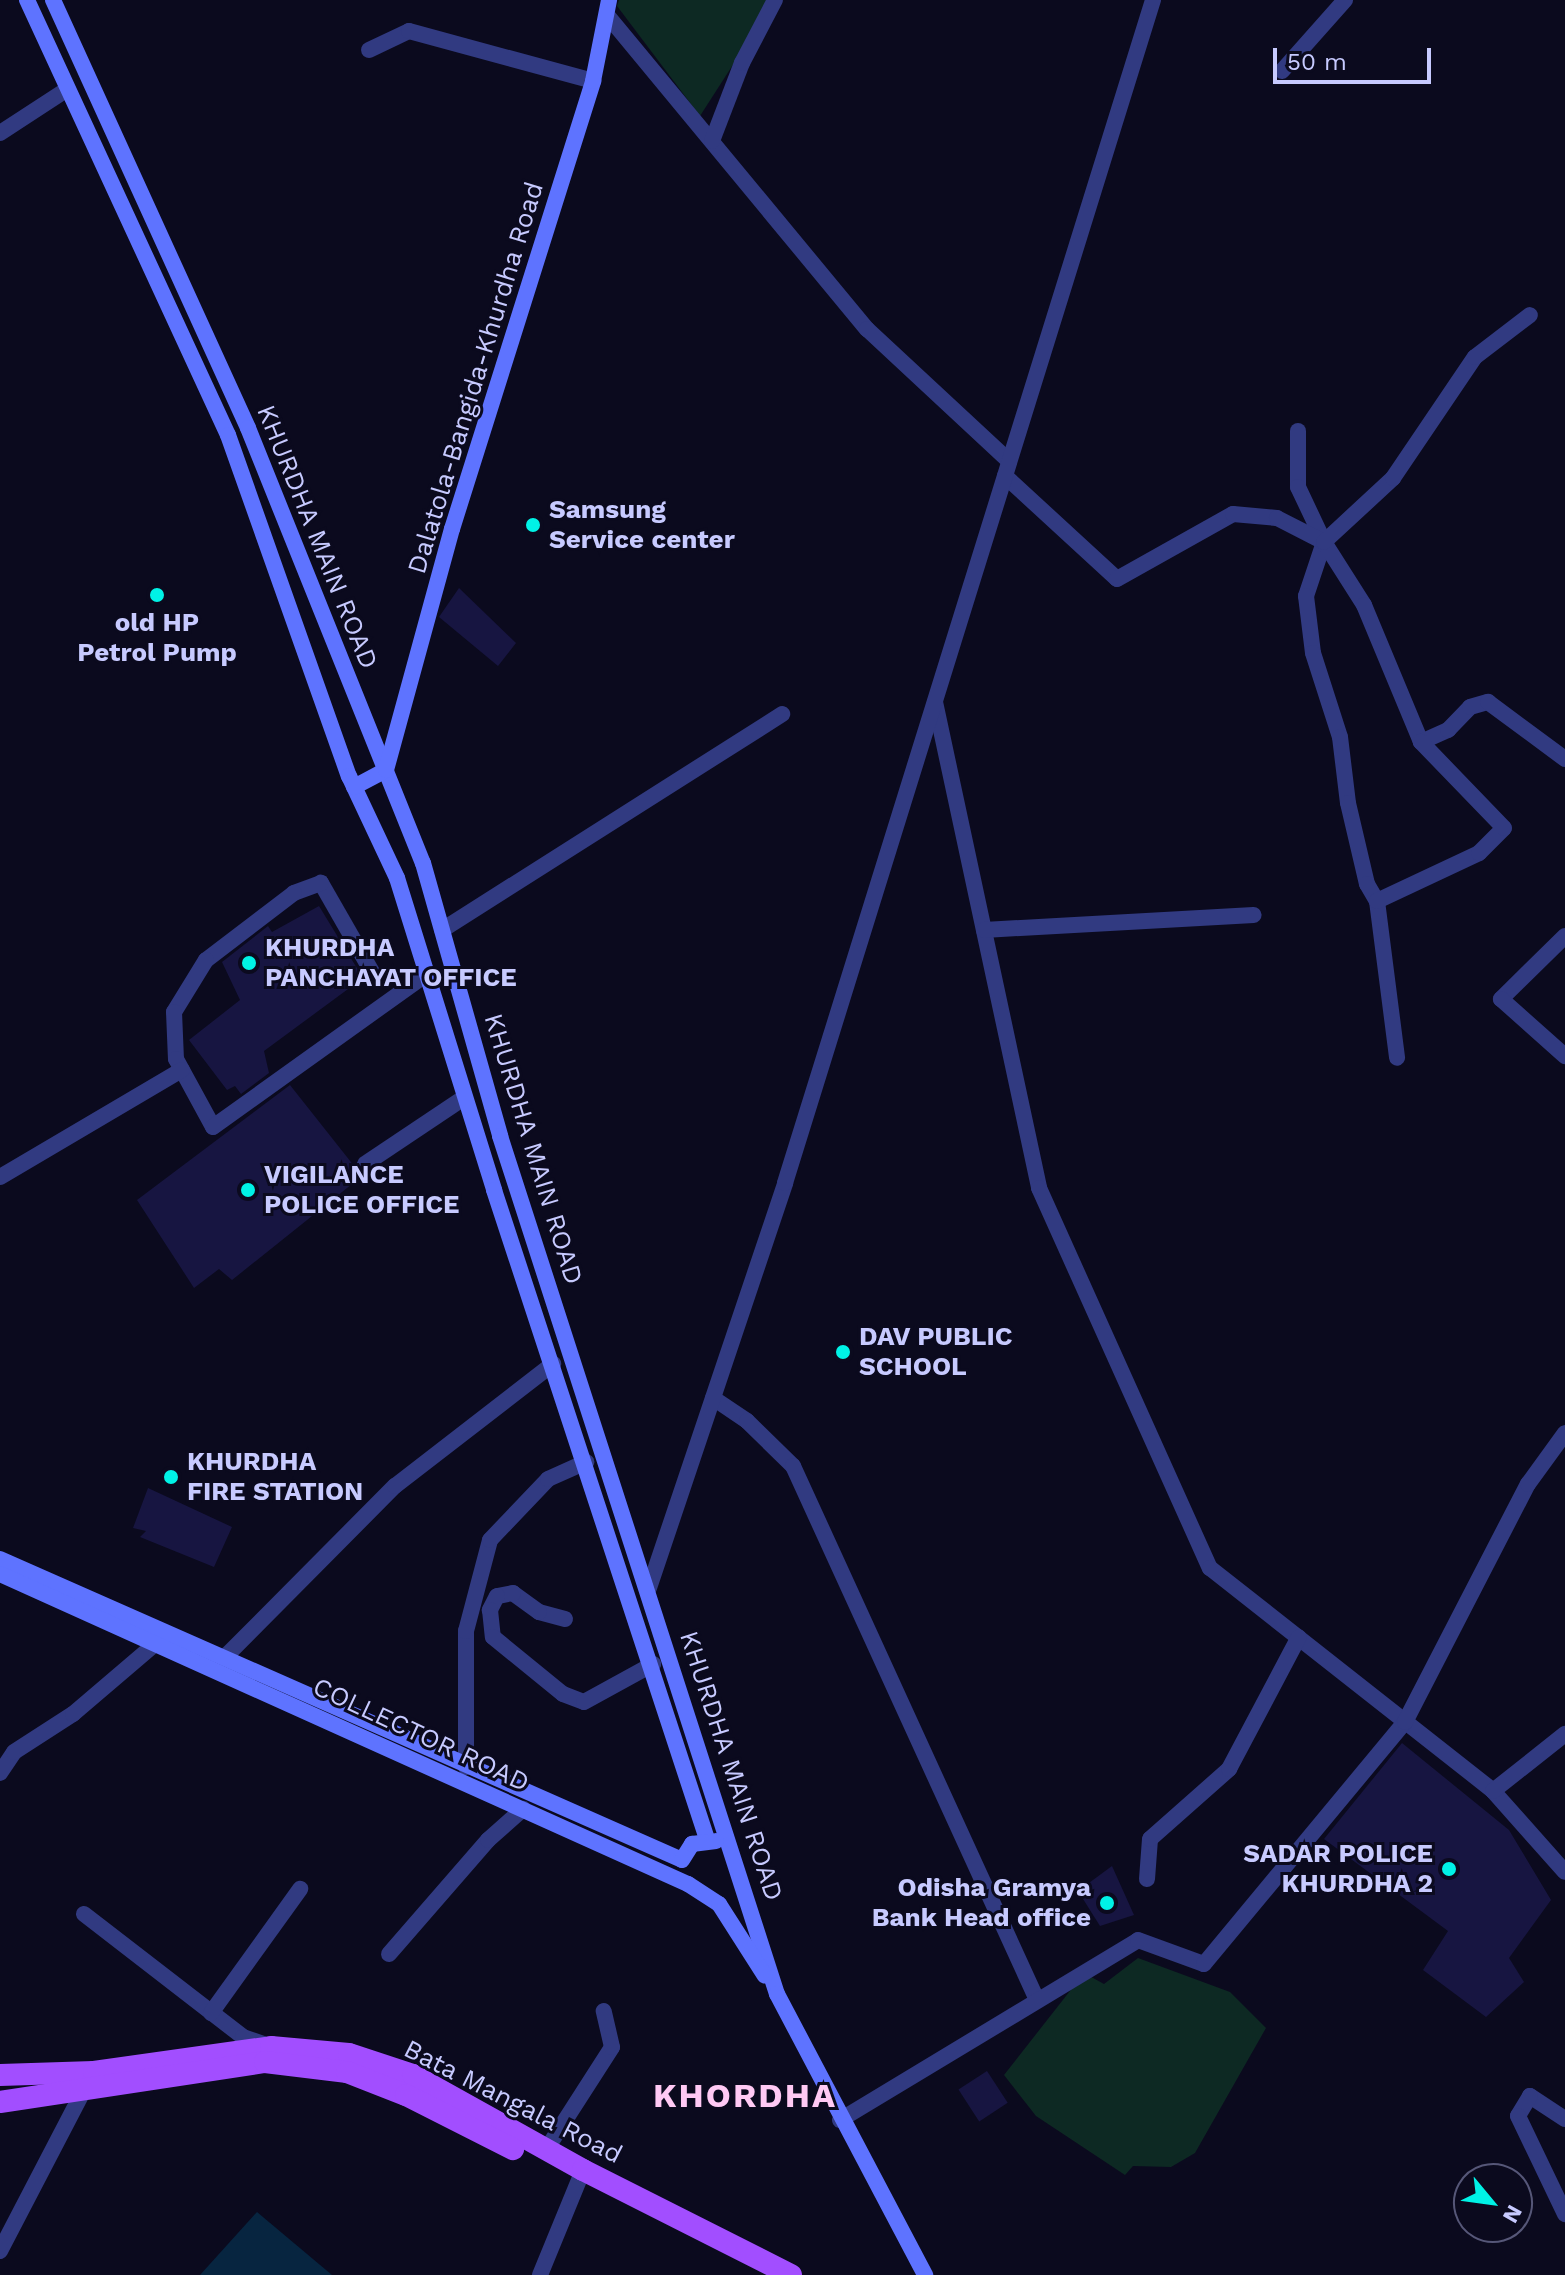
<!DOCTYPE html>
<style>
body{margin:0}
#map{position:relative;width:1565px;height:2275px;overflow:hidden;background:#0b0a1e;font-family:"Work Sans",sans-serif}
div>[style]{position:absolute}
.green>*{inset:0;background:#0d2923}
.water>*{inset:0;background:#072540}
.building>*{inset:0;background:#171541;transform-origin:0 0}
.minor>*{height:16px;margin:-8px;padding:0 8px;transform-origin:8px;border-radius:8px;background:#313a81}
.secondary>*{height:16px;margin:-8px;padding:0 8px;transform-origin:8px;border-radius:8px;background:#5e73ff}
.primary>*{height:22px;margin:-11px;padding:0 11px;transform-origin:11px;border-radius:11px;background:#a24eff}
.dots>*{width:22px;height:22px;translate:-50% -50%;box-sizing:border-box;border:4px solid #0b0a1e;border-radius:50%}
span{translate:-50% -50%;white-space:nowrap;text-align:center;line-height:1.15;-webkit-text-stroke:6px #0b0a1e;paint-order:stroke}
.street-label{font-size:26px;color:#c7caff}
.poi-label{font-size:26px;color:#c7caff;font-weight:700}
.left{translate:0 -50%;text-align:left}
.right{translate:-100% -50%;text-align:right}
.district-label{font-size:34px;color:#ffc9f4;font-weight:700;letter-spacing:2px}
.north{position:absolute;left:1453px;top:2163px;width:80px;height:80px;box-sizing:border-box;background:#0b0a1e;border:2px solid #565778;border-radius:50%;rotate:119deg;font-size:22px;font-weight:700;line-height:32px;text-align:center;color:#c7caff}
.north::after{content:'';display:block;margin:auto;width:28px;height:36px;background:#00f2e6;clip-path:polygon(50% 0,100% 100%,50% 72%,0 100%)}
.scale{position:absolute;left:1273px;top:48px;width:158px;height:36px;box-sizing:border-box;border:4px solid #c7caff;border-top:0;padding-left:10px;font-size:24px;line-height:28px;white-space:nowrap;color:#c7caff;-webkit-text-stroke:6px #0b0a1e;paint-order:stroke}
</style>
<div id="map">
<div class="green">
<div style="clip-path:polygon(619px 0,769px 0,763px 18px,700px 116px,617px 6px)"></div>
<div style="clip-path:polygon(1138px 1958px,1230px 1992px,1266px 2028px,1195px 2153px,1171px 2167px,1133px 2166px,1125px 2175px,1036px 2116px,1004px 2075px,1084px 1973px,1104px 1984px)"></div>
</div>
<div class="water">
<div style="clip-path:polygon(257px 2212px,332px 2275px,200px 2275px)"></div>
</div>
<div class="building">
<div style="clip-path:polygon(459px 588px,516px 643px,498px 666px,439px 617px)"></div>
<div style="clip-path:polygon(319px 906px,363px 978px,264px 1051px,269px 1073px,241px 1094px,235px 1086px,227px 1090px,189px 1040px,240px 1000px,222px 962px,268px 926px,272px 932px)"></div>
<div style="clip-path:polygon(290px 1085px,362px 1176px,232px 1280px,219px 1269px,194px 1288px,137px 1200px)"></div>
<div style="clip-path:polygon(148px 1488px,232px 1527px,214px 1567px,140px 1537px,146px 1531px,133px 1528px)"></div>
<div style="clip-path:polygon(1402px 1743px,1509px 1830px,1551px 1900px,1509px 1958px,1524px 1982px,1486px 2017px,1423px 1970px,1448px 1931px,1324px 1839px)"></div>
<div style="clip-path:polygon(1112px 1866px,1134px 1915px,1100px 1926px,1078px 1891px)"></div>
<div style="left:987px;top:2071px;width:38px;height:34px;rotate:57deg"></div>
</div>
<div class="minor">
<div style="left:607px;top:15px;width:408px;rotate:50.4deg"></div>
<div style="left:867px;top:329px;width:194px;rotate:42.9deg"></div>
<div style="left:369px;top:50px;width:44px;rotate:-25.4deg"></div>
<div style="left:409px;top:31px;width:191px;rotate:15.2deg"></div>
<div style="left:1282px;top:71px;width:95px;rotate:-48.4deg"></div>
<div style="left:0;top:133px;width:79px;rotate:-33.1deg"></div>
<div style="left:712px;top:141px;width:84px;rotate:-69deg"></div>
<div style="left:742px;top:63px;width:71px;rotate:-62.4deg"></div>
<div style="left:1298px;top:431px;width:56px;rotate:90deg"></div>
<div style="left:1298px;top:487px;width:61px;rotate:64.7deg"></div>
<div style="left:1324px;top:542px;width:57px;rotate:108.4deg"></div>
<div style="left:1306px;top:596px;width:57px;rotate:83deg"></div>
<div style="left:1313px;top:653px;width:88px;rotate:72.2deg"></div>
<div style="left:1340px;top:737px;width:66px;rotate:83.1deg"></div>
<div style="left:1348px;top:803px;width:83px;rotate:76.8deg"></div>
<div style="left:1367px;top:884px;width:20px;rotate:60deg"></div>
<div style="left:1377px;top:901px;width:158px;rotate:82.7deg"></div>
<div style="left:1005px;top:476px;width:152px;rotate:42.6deg"></div>
<div style="left:1117px;top:579px;width:133px;rotate:-29.3deg"></div>
<div style="left:1233px;top:514px;width:44px;rotate:5.2deg"></div>
<div style="left:1277px;top:518px;width:53px;rotate:27.1deg"></div>
<div style="left:1324px;top:542px;width:75px;rotate:57.6deg"></div>
<div style="left:1364px;top:605px;width:148px;rotate:67.4deg"></div>
<div style="left:1421px;top:742px;width:30px;rotate:-24deg"></div>
<div style="left:1448px;top:730px;width:32px;rotate:-46deg"></div>
<div style="left:1470px;top:707px;width:19px;rotate:-16deg"></div>
<div style="left:1488px;top:702px;width:96px;rotate:36.5deg"></div>
<div style="left:1324px;top:542px;width:94px;rotate:-42.8deg"></div>
<div style="left:1393px;top:478px;width:146px;rotate:-55.9deg"></div>
<div style="left:1475px;top:357px;width:69px;rotate:-37.4deg"></div>
<div style="left:935px;top:702px;width:497px;rotate:77.9deg"></div>
<div style="left:1039px;top:1188px;width:417px;rotate:65.8deg"></div>
<div style="left:1210px;top:1568px;width:360px;rotate:38.2deg"></div>
<div style="left:1493px;top:1791px;width:108px;rotate:48.4deg"></div>
<div style="left:1377px;top:901px;width:113px;rotate:-25.2deg"></div>
<div style="left:1479px;top:853px;width:35px;rotate:-45deg"></div>
<div style="left:1504px;top:828px;width:120px;rotate:-134deg"></div>
<div style="left:442px;top:930px;width:403px;rotate:-32.4deg"></div>
<div style="left:984px;top:930px;width:270px;rotate:-3.2deg"></div>
<div style="left:1565px;top:936px;width:90px;rotate:135.5deg"></div>
<div style="left:1501px;top:999px;width:86px;rotate:41.7deg"></div>
<div style="left:372px;top:972px;width:103px;rotate:-119.8deg"></div>
<div style="left:321px;top:883px;width:29px;rotate:160deg"></div>
<div style="left:294px;top:893px;width:111px;rotate:142.7deg"></div>
<div style="left:206px;top:960px;width:61px;rotate:121.6deg"></div>
<div style="left:174px;top:1012px;width:47px;rotate:87.6deg"></div>
<div style="left:176px;top:1059px;width:77px;rotate:61.4deg"></div>
<div style="left:213px;top:1127px;width:263px;rotate:-35.6deg"></div>
<div style="left:365px;top:1164px;width:120px;rotate:-33.8deg"></div>
<div style="left:0;top:1177px;width:211px;rotate:-30.5deg"></div>
<div style="left:713px;top:1398px;width:41px;rotate:34.1deg"></div>
<div style="left:747px;top:1421px;width:64px;rotate:44.4deg"></div>
<div style="left:793px;top:1466px;width:587px;rotate:65.44deg"></div>
<div style="left:649px;top:1588px;width:427px;rotate:-71.4deg"></div>
<div style="left:785px;top:1183px;width:1239px;rotate:-72.72deg"></div>
<div style="left:565px;top:1619px;width:27px;rotate:-165deg"></div>
<div style="left:539px;top:1612px;width:32px;rotate:-144deg"></div>
<div style="left:513px;top:1593px;width:16px;rotate:169deg"></div>
<div style="left:497px;top:1596px;width:16px;rotate:117deg"></div>
<div style="left:490px;top:1610px;width:27px;rotate:84deg"></div>
<div style="left:493px;top:1637px;width:90px;rotate:39.2deg"></div>
<div style="left:563px;top:1694px;width:22px;rotate:21deg"></div>
<div style="left:584px;top:1702px;width:79px;rotate:-28.8deg"></div>
<div style="left:226px;top:1656px;width:240px;rotate:-45.2deg"></div>
<div style="left:395px;top:1486px;width:200px;rotate:-37.7deg"></div>
<div style="left:466px;top:1767px;width:136px;rotate:-90deg"></div>
<div style="left:466px;top:1631px;width:94px;rotate:-75.2deg"></div>
<div style="left:490px;top:1540px;width:84px;rotate:-46.4deg"></div>
<div style="left:548px;top:1479px;width:42px;rotate:-24.1deg"></div>
<div style="left:0;top:1773px;width:25px;rotate:-56deg"></div>
<div style="left:14px;top:1752px;width:70px;rotate:-32.8deg"></div>
<div style="left:73px;top:1714px;width:109px;rotate:-40.5deg"></div>
<div style="left:1493px;top:1791px;width:92px;rotate:-38.4deg"></div>
<div style="left:1147px;top:1879px;width:40px;rotate:-85.7deg"></div>
<div style="left:1150px;top:1839px;width:106px;rotate:-41.5deg"></div>
<div style="left:1229px;top:1769px;width:149px;rotate:-62.1deg"></div>
<div style="left:84px;top:1914px;width:201px;rotate:37.7deg"></div>
<div style="left:243px;top:2037px;width:24px;rotate:19deg"></div>
<div style="left:389px;top:1954px;width:151px;rotate:-49deg"></div>
<div style="left:488px;top:1840px;width:47px;rotate:-41.5deg"></div>
<div style="left:211px;top:2013px;width:153px;rotate:-54.3deg"></div>
<div style="left:1565px;top:2119px;width:42px;rotate:-146.7deg"></div>
<div style="left:1530px;top:2096px;width:23px;rotate:121deg"></div>
<div style="left:1518px;top:2116px;width:109px;rotate:64.4deg"></div>
<div style="left:840px;top:2120px;width:348px;rotate:-31.1deg"></div>
<div style="left:1138px;top:1940px;width:70px;rotate:20deg"></div>
<div style="left:1204px;top:1964px;width:315px;rotate:-50.3deg"></div>
<div style="left:1405px;top:1722px;width:268px;rotate:-62.7deg"></div>
<div style="left:1528px;top:1484px;width:63px;rotate:-54deg"></div>
<div style="left:546px;top:2150px;width:122px;rotate:-57.3deg"></div>
<div style="left:612px;top:2047px;width:37px;rotate:-103deg"></div>
<div style="left:0;top:2251px;width:188px;rotate:-62.5deg"></div>
<div style="left:540px;top:2275px;width:113px;rotate:-67.7deg"></div>
</div>
<div class="secondary">
<div style="left:27px;top:0;width:479px;rotate:65.2deg"></div>
<div style="left:228px;top:435px;width:362px;rotate:70.5deg"></div>
<div style="left:349px;top:776px;width:113px;rotate:64.8deg"></div>
<div style="left:397px;top:878px;width:327px;rotate:72.7deg"></div>
<div style="left:494px;top:1190px;width:683px;rotate:71.83deg"></div>
<div style="left:53px;top:0;width:470px;rotate:65.5deg"></div>
<div style="left:248px;top:428px;width:469px;rotate:68.1deg"></div>
<div style="left:423px;top:863px;width:284px;rotate:74.2deg"></div>
<div style="left:500px;top:1136px;width:902px;rotate:72.11deg"></div>
<div style="left:777px;top:1994px;width:318px;rotate:62.2deg"></div>
<div style="left:354px;top:787px;width:36px;rotate:-28deg"></div>
<div style="left:386px;top:770px;width:250px;rotate:-74.7deg"></div>
<div style="left:452px;top:529px;width:470px;rotate:-72.5deg"></div>
<div style="left:593px;top:81px;width:83px;rotate:-78.8deg"></div>
<div style="left:0;top:1559px;width:745px;rotate:23.81deg"></div>
<div style="left:0;top:1574px;width:755px;rotate:24.26deg"></div>
<div style="left:688px;top:1884px;width:37px;rotate:33deg"></div>
<div style="left:719px;top:1904px;width:85px;rotate:57.4deg"></div>
<div style="left:682px;top:1860px;width:19px;rotate:-58deg"></div>
<div style="left:692px;top:1844px;width:24px;rotate:-7deg"></div>
</div>
<div class="primary">
<div style="left:0;top:2075px;width:94px;rotate:-1.8deg"></div>
<div style="left:94px;top:2072px;width:179px;rotate:-8deg"></div>
<div style="left:271px;top:2047px;width:78px;rotate:5.1deg"></div>
<div style="left:349px;top:2054px;width:67px;rotate:18.2deg"></div>
<div style="left:413px;top:2075px;width:195px;rotate:29.2deg"></div>
<div style="left:583px;top:2170px;width:233px;rotate:26.8deg"></div>
<div style="left:0;top:2102px;width:268px;rotate:-8.6deg"></div>
<div style="left:265px;top:2062px;width:83px;rotate:7deg"></div>
<div style="left:347px;top:2072px;width:63px;rotate:21.3deg"></div>
<div style="left:406px;top:2095px;width:120px;rotate:26.8deg"></div>
</div>
<div class="dots">
<div style="left:533px;top:525px;background:#00f2e6"></div>
<div style="left:157px;top:595px;background:#00f2e6"></div>
<div style="left:249px;top:963px;background:#00f2e6"></div>
<div style="left:248px;top:1190px;background:#00f2e6"></div>
<div style="left:843px;top:1352px;background:#00f2e6"></div>
<div style="left:171px;top:1477px;background:#00f2e6"></div>
<div style="left:1449px;top:1869px;background:#00f2e6"></div>
<div style="left:1107px;top:1903px;background:#00f2e6"></div>
</div>
<div class="street-label">
<span style="left:476px;top:378px;rotate:-73deg">Dalatola-Bangida-Khurdha Road</span>
<span style="left:317px;top:537px;rotate:68deg">KHURDHA MAIN ROAD</span>
<span style="left:533px;top:1149px;rotate:73deg">KHURDHA MAIN ROAD</span>
<span style="left:421px;top:1735px;rotate:25deg">COLLECTOR ROAD</span>
<span style="left:731px;top:1766px;rotate:72deg">KHURDHA MAIN ROAD</span>
<span style="left:513px;top:2102px;rotate:27deg">Bata Mangala Road</span>
</div>
<div class="poi-label">
<span class="left" style="left:549px;top:525px">Samsung<br>Service center</span>
<span style="left:157px;top:638px">old HP<br>Petrol Pump</span>
<span class="left" style="left:265px;top:963px">KHURDHA<br>PANCHAYAT OFFICE</span>
<span class="left" style="left:264px;top:1190px">VIGILANCE<br>POLICE OFFICE</span>
<span class="left" style="left:859px;top:1352px">DAV PUBLIC<br>SCHOOL</span>
<span class="left" style="left:187px;top:1477px">KHURDHA<br>FIRE STATION</span>
<span class="right" style="left:1433px;top:1869px">SADAR POLICE<br>KHURDHA 2</span>
<span class="right" style="left:1091px;top:1903px">Odisha Gramya<br>Bank Head office</span>
</div>
<div class="district-label">
<span style="left:745px;top:2096px">KHORDHA</span>
</div>
<div class="north">N</div>
<div class="scale">50 m</div>
</div>
